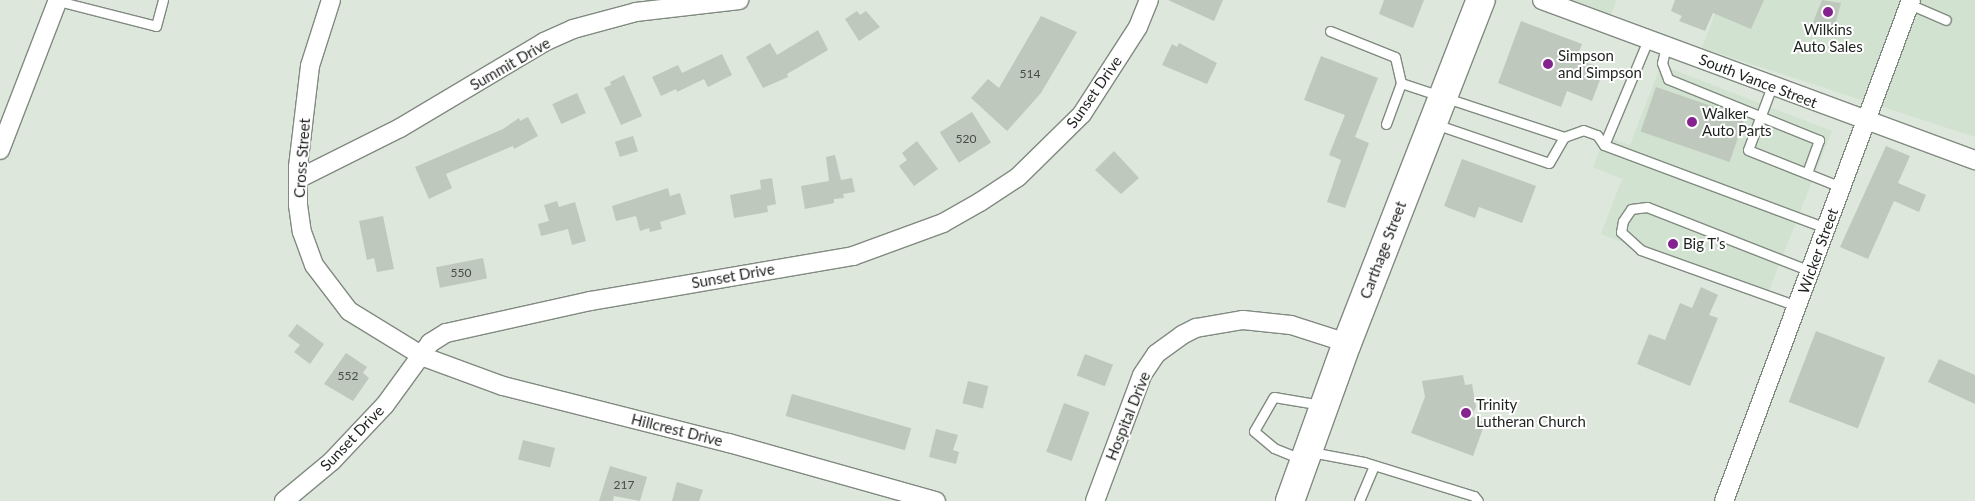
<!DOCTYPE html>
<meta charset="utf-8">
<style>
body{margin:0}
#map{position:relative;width:1975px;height:501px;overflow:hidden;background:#dde7dc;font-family:Lato,sans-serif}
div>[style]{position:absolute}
.built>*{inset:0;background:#d1e2d0}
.building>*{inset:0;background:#bec8bd;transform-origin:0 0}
.roads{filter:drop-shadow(1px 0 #818a80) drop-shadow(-1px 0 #818a80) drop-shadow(0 1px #818a80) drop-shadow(0 -1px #818a80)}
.lane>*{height:9px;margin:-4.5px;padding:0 4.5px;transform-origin:4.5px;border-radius:4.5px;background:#fff}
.street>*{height:18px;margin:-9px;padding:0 9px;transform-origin:9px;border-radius:9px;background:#fff}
.primary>*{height:28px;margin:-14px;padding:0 14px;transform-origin:14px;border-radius:14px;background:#fff}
.dots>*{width:14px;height:14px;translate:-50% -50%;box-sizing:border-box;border:2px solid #fff;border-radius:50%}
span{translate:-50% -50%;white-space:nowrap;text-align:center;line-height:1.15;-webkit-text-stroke:4px #fff;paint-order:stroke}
.number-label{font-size:12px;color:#464c46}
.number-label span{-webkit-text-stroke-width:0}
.poi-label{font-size:15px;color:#1e221e}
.left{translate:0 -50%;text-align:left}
.street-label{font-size:15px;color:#1e221e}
</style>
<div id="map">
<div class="built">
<div style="clip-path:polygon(1570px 0,1617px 0,1610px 17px)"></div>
<div style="clip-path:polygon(1720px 0,1975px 0,1975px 137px,1702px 48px)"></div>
<div style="clip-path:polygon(1661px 65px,1832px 131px,1766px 298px,1601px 234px,1622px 179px,1593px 167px,1605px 136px,1630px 145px)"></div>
</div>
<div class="building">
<div style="clip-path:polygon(1168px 0,1223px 0,1214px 21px)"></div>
<div style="clip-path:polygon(1384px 0,1424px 0,1413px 28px,1379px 14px)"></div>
<div style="clip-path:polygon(1675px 0,1764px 0,1751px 29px,1713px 13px,1705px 31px,1679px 21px,1682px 16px,1671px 11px)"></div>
<div style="clip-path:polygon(1822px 0,1841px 3px,1832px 35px,1811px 27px)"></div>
<div style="clip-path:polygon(857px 11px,860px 15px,866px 11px,880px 27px,859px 41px,845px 19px)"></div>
<div style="clip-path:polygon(1041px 16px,1077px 32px,1041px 93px,1007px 131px,971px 98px,988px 79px,999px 88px)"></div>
<div style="clip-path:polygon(1521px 21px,1582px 44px,1576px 59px,1604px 69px,1592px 101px,1567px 91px,1561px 107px,1498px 83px)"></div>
<div style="clip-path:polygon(818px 30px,828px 50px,787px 74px,788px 77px,763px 88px,746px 57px,770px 43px,777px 55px)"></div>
<div style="clip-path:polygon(1179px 43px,1217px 63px,1207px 84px,1162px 65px,1172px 44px,1177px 47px)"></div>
<div style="clip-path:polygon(722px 54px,732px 75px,708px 87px,704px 79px,677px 92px,676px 89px,661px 96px,652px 77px,678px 65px,682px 73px)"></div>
<div style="clip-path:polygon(1321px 56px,1378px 78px,1355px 137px,1369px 143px,1345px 208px,1327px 202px,1341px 160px,1329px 155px,1345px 115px,1304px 100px)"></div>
<div style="clip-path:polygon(624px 75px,642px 116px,621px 125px,604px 88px,611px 85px,610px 82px)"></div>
<div style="left:1656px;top:87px;width:94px;height:47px;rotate:19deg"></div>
<div style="left:577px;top:93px;width:22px;height:27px;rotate:66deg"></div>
<div style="left:972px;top:112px;width:36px;height:38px;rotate:58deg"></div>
<div style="clip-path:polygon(528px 117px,538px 136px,514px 149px,513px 146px,446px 174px,452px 188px,429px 199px,415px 167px,503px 129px,519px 118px,520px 121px)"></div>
<div style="left:633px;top:136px;width:16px;height:19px;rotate:72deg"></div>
<div style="clip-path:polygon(917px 141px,938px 169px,914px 186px,899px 166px,907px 160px,902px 153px)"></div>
<div style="clip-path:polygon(1886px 146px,1910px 156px,1898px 183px,1926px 195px,1919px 212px,1894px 201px,1868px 259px,1840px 247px)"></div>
<div style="clip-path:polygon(1114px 151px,1139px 178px,1121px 194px,1095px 170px)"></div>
<div style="clip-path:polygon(835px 155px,841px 180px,852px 178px,855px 192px,843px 194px,844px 198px,834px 199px,834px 203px,805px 209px,801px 186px,829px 181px,826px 157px)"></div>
<div style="clip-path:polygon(1462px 159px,1536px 186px,1522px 223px,1479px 207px,1475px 218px,1444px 206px)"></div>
<div style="clip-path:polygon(772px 178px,776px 204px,767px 206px,768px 212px,734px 218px,730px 195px,761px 189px,760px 180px)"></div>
<div style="clip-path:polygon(668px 188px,670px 196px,680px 193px,686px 214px,660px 222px,662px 229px,650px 232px,649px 228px,640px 231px,636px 216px,616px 221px,612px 206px)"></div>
<div style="clip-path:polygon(557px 201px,559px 207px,575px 202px,586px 241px,572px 245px,568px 229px,541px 236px,538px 224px,549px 221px,544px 205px)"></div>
<div style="clip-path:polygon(383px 216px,394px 269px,377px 272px,374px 258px,367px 260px,359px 221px)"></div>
<div style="left:483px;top:258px;width:21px;height:48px;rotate:79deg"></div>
<div style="clip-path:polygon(1701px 287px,1718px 295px,1709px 315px,1718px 318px,1690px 386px,1637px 364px,1649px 334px,1665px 340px,1680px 303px,1692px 308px)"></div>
<div style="clip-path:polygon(297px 324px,324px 344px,310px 364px,294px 352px,300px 345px,288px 336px)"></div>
<div style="left:1816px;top:331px;width:74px;height:76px;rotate:21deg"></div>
<div style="clip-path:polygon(346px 353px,367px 367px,363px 373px,369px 378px,353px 401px,324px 384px)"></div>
<div style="left:1085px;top:354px;width:30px;height:23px;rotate:21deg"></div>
<div style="clip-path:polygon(1939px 359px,1975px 375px,1975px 404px,1928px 382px)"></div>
<div style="clip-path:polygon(1463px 375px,1465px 385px,1472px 384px,1476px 407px,1471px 416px,1485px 423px,1473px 456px,1411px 433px,1425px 397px,1422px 381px)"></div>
<div style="left:968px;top:381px;width:21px;height:23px;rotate:14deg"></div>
<div style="left:792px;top:394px;width:124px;height:23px;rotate:16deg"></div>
<div style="left:1064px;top:403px;width:27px;height:52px;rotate:20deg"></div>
<div style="clip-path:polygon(936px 429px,958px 435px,953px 450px,959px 452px,956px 464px,929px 457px)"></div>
<div style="left:523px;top:440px;width:33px;height:20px;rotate:14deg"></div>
<div style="clip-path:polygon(610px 466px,647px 477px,640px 501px,614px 496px,613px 501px,599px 501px)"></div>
<div style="clip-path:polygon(677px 482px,703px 490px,699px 501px,672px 501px)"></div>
</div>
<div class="roads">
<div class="lane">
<div style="left:58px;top:1px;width:101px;rotate:14.3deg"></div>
<div style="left:156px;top:26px;width:27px;rotate:-75deg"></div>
<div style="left:1909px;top:4px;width:40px;rotate:23.4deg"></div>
<div style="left:1330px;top:31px;width:70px;rotate:21.8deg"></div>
<div style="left:1395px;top:57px;width:27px;rotate:77deg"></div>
<div style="left:1401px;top:83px;width:172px;rotate:18.3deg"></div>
<div style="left:1564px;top:137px;width:20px;rotate:-20deg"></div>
<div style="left:1583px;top:130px;width:15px;rotate:20deg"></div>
<div style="left:1597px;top:135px;width:12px;rotate:55deg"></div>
<div style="left:1604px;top:145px;width:237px;rotate:20.5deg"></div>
<div style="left:1666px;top:46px;width:17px;rotate:103deg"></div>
<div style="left:1662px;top:63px;width:17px;rotate:69deg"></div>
<div style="left:1668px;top:79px;width:163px;rotate:22deg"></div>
<div style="left:1819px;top:140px;width:35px;rotate:110deg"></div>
<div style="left:1772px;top:86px;width:68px;rotate:110.6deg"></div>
<div style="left:1748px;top:150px;width:100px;rotate:21.7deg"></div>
<div style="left:1386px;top:124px;width:44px;rotate:-69.9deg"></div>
<div style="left:1435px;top:124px;width:120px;rotate:18.9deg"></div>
<div style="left:1549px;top:163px;width:30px;rotate:-60deg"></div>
<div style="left:1604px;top:145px;width:114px;rotate:-67.3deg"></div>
<div style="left:1797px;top:306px;width:166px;rotate:-160.3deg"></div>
<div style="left:1641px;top:250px;width:27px;rotate:-138deg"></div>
<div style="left:1621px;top:232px;width:11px;rotate:-80deg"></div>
<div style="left:1623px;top:221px;width:14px;rotate:-56deg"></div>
<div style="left:1631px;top:209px;width:16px;rotate:-7deg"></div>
<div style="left:1647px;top:207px;width:175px;rotate:21.4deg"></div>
<div style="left:1311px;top:452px;width:54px;rotate:10.7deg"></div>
<div style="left:1364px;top:462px;width:115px;rotate:17.2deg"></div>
<div style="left:1474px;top:496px;width:6px;rotate:51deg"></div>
<div style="left:1301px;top:459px;width:29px;rotate:-158deg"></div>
<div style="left:1274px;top:448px;width:26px;rotate:-140deg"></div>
<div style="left:1254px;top:431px;width:39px;rotate:-60deg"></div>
<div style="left:1274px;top:397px;width:49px;rotate:9.5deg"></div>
<div style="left:1359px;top:501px;width:38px;rotate:-67deg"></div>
</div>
<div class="street">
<div style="left:331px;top:0;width:69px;rotate:107.7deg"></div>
<div style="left:310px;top:66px;width:102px;rotate:96.8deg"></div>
<div style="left:298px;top:167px;width:38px;rotate:90deg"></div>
<div style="left:298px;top:205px;width:27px;rotate:82deg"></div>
<div style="left:302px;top:232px;width:35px;rotate:70deg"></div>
<div style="left:314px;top:265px;width:58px;rotate:52.7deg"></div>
<div style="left:349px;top:311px;width:88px;rotate:31.5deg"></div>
<div style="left:424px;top:357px;width:84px;rotate:20.2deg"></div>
<div style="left:503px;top:386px;width:233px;rotate:14.2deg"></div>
<div style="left:729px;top:443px;width:215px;rotate:15.7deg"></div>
<div style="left:1542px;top:0;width:462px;rotate:20.3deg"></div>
<div style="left:0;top:150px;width:161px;rotate:-68.9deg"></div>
<div style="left:298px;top:179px;width:114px;rotate:-26.6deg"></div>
<div style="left:400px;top:128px;width:168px;rotate:-30.8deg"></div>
<div style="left:544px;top:42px;width:32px;rotate:-24deg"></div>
<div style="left:573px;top:29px;width:65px;rotate:-15.1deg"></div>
<div style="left:636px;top:12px;width:104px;rotate:-6.6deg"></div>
<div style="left:284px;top:501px;width:62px;rotate:-39.8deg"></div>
<div style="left:332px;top:461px;width:77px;rotate:-46.6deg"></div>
<div style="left:385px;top:405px;width:77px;rotate:-54deg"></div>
<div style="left:430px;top:343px;width:19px;rotate:-32deg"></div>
<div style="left:446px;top:333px;width:148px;rotate:-12.5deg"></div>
<div style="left:590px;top:301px;width:267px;rotate:-9.7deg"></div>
<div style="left:853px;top:256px;width:96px;rotate:-20.1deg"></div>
<div style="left:943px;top:223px;width:43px;rotate:-29.6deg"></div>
<div style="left:980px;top:202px;width:45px;rotate:-33.3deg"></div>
<div style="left:1018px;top:177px;width:90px;rotate:-44.5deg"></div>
<div style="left:1082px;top:114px;width:103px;rotate:-57.2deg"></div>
<div style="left:1138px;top:27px;width:29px;rotate:-68deg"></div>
<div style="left:1095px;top:501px;width:134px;rotate:-69.5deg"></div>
<div style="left:1142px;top:375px;width:25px;rotate:-56deg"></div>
<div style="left:1156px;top:354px;width:32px;rotate:-36deg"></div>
<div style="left:1182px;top:335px;width:16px;rotate:-27deg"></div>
<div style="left:1196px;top:328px;width:48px;rotate:-9.7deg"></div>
<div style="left:1243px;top:320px;width:48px;rotate:5.9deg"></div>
<div style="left:1291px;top:325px;width:59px;rotate:17.8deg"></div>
<div style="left:1724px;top:501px;width:535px;rotate:-69.53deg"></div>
</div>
<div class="primary">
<div style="left:1290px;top:501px;width:168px;rotate:-70.2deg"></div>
<div style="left:1347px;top:343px;width:368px;rotate:-68.7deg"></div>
</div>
</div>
<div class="dots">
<div style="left:1828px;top:12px;background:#84238e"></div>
<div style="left:1548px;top:64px;background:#84238e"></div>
<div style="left:1692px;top:122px;background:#84238e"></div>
<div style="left:1673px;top:244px;background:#84238e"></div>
<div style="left:1466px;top:413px;background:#84238e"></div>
</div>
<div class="number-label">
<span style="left:1030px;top:74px">514</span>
<span style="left:966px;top:139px">520</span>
<span style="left:461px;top:273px">550</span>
<span style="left:348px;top:376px">552</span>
<span style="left:624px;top:485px">217</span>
</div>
<div class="poi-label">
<span style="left:1828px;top:38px">Wilkins<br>Auto Sales</span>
<span class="left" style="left:1558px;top:64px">Simpson<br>and Simpson</span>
<span class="left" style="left:1702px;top:122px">Walker<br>Auto Parts</span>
<span class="left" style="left:1683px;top:244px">Big T’s</span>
<span class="left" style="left:1476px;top:413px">Trinity<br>Lutheran Church</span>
</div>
<div class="street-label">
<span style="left:510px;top:64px;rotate:-30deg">Summit Drive</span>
<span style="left:1758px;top:81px;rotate:21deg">South Vance Street</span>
<span style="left:1094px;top:92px;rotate:-55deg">Sunset Drive</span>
<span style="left:302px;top:158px;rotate:-86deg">Cross Street</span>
<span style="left:1383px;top:250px;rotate:-69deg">Carthage Street</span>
<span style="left:1818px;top:251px;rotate:-70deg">Wicker Street</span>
<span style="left:733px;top:276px;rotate:-10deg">Sunset Drive</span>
<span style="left:1128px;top:416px;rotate:-68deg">Hospital Drive</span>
<span style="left:677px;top:430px;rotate:14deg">Hillcrest Drive</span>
<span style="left:352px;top:438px;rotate:-46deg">Sunset Drive</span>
</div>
</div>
